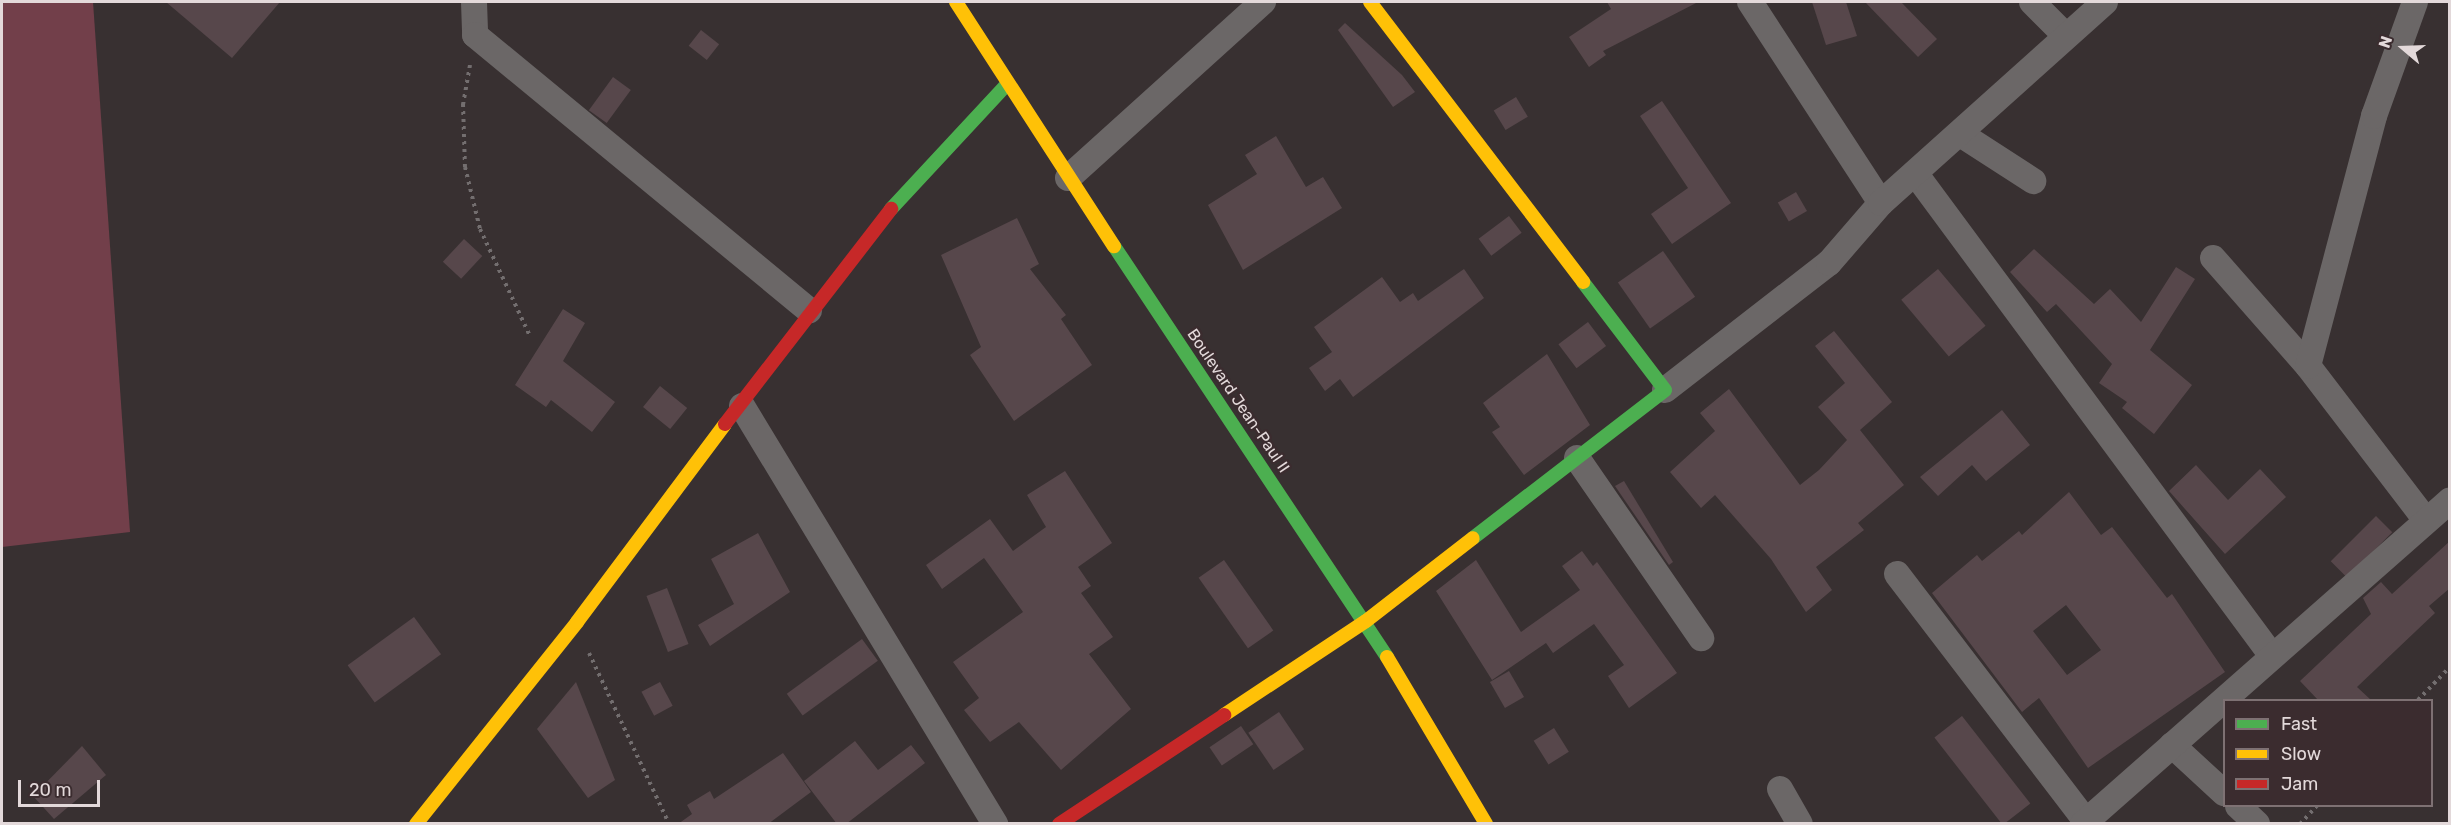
<!DOCTYPE html>
<style>
body{margin:0}
#map{position:relative;width:2451px;height:825px;overflow:hidden;background:#383031;font-family:Rubik,sans-serif}
div>[style]{position:absolute}
.green>*{inset:0;background:#723f4a}
.building>*{inset:0;background:#57474b;transform-origin:0 0}
.path>*{height:4px;margin-top:-2px;transform-origin:0;background:repeating-linear-gradient(90deg,#736e6f 0 3px,transparent 0 7.5px)}
.street>*{height:26px;margin:-13px;padding:0 13px;transform-origin:13px;border-radius:13px;background:#6b6767}
.fast>*{height:14px;margin:-7px;padding:0 7px;transform-origin:7px;border-radius:7px;background:#4caf50}
.slow>*{height:14px;margin:-7px;padding:0 7px;transform-origin:7px;border-radius:7px;background:#ffc107}
.jam>*{height:14px;margin:-7px;padding:0 7px;transform-origin:7px;border-radius:7px;background:#c62828}
span{translate:-50% -50%;white-space:nowrap;text-align:center;line-height:1.15;-webkit-text-stroke:5px #3b2c2f;paint-order:stroke}
.street-label{font-size:16px;color:#e3d9da}
.frame{position:absolute;inset:0;border:3px solid #e3d9da;pointer-events:none}
.legend{position:absolute;left:2223px;top:699px;width:210px;height:108px;box-sizing:border-box;background:#3b2c2f;border:2px solid #7e7173;margin:0;padding:8px 10px;list-style:none;font-size:18px;color:#e3d9da}
.legend li{display:flex;align-items:center;gap:12px;height:30px}
.legend b{width:30px;border:2px solid #7e7173}
.north{position:absolute;left:2373px;top:18px;width:60px;height:60px;-webkit-text-stroke:4px #3b2c2f;paint-order:stroke;rotate:289deg;font-size:16px;font-weight:700;line-height:24px;text-align:center;color:#e3d9da}
.north::after{content:'';display:block;margin:auto;width:21px;height:27px;background:#e3d9da;clip-path:polygon(50% 0,100% 100%,50% 72%,0 100%)}
.scale{position:absolute;left:18px;top:780px;width:82px;height:27px;box-sizing:border-box;border:3px solid #e3d9da;border-top:0;padding-left:8px;font-size:18px;line-height:21px;white-space:nowrap;color:#e3d9da;-webkit-text-stroke:4px #3b2c2f;paint-order:stroke}
</style>
<div id="map">
<div class="green">
<div style="clip-path:polygon(2px 2px,93px 2px,130px 532px,2px 547px)"></div>
</div>
<div class="building">
<div style="clip-path:polygon(166px 2px,280px 2px,232px 58px)"></div>
<div style="clip-path:polygon(1607px 2px,1698px 2px,1603px 51px,1606px 55px,1589px 67px,1569px 37px,1611px 9px)"></div>
<div style="clip-path:polygon(1812px 2px,1846px 2px,1857px 36px,1826px 45px)"></div>
<div style="clip-path:polygon(1865px 2px,1901px 2px,1937px 39px,1918px 57px)"></div>
<div style="clip-path:polygon(1345px 23px,1402px 75px,1415px 92px,1393px 107px,1338px 30px)"></div>
<div style="left:701px;top:30px;width:23px;height:20px;rotate:38deg"></div>
<div style="left:613px;top:77px;width:22px;height:41px;rotate:36deg"></div>
<div style="left:1516px;top:97px;width:23px;height:26px;rotate:59deg"></div>
<div style="clip-path:polygon(1662px 101px,1731px 203px,1672px 244px,1651px 214px,1688px 188px,1640px 116px)"></div>
<div style="clip-path:polygon(1276px 136px,1306px 187px,1323px 177px,1342px 208px,1243px 270px,1208px 205px,1257px 174px,1245px 155px)"></div>
<div style="left:1796px;top:192px;width:22px;height:21px;rotate:60deg"></div>
<div style="left:1509px;top:216px;width:21px;height:38px;rotate:53deg"></div>
<div style="clip-path:polygon(1017px 218px,1039px 264px,1030px 269px,1066px 315px,1061px 319px,1092px 365px,1014px 421px,970px 355px,981px 347px,941px 255px)"></div>
<div style="left:464px;top:239px;width:25px;height:31px;rotate:43deg"></div>
<div style="clip-path:polygon(2034px 249px,2094px 304px,2110px 289px,2141px 322px,2176px 267px,2195px 279px,2150px 350px,2192px 385px,2154px 434px,2122px 408px,2127px 402px,2099px 383px,2112px 364px,2056px 304px,2047px 312px,2010px 272px)"></div>
<div style="left:1663px;top:251px;width:56px;height:55px;rotate:55deg"></div>
<div style="clip-path:polygon(1464px 269px,1484px 298px,1353px 397px,1340px 379px,1325px 391px,1309px 368px,1332px 352px,1314px 327px,1382px 277px,1400px 302px,1413px 293px,1418px 301px)"></div>
<div style="left:1938px;top:269px;width:74px;height:48px;rotate:50deg"></div>
<div style="clip-path:polygon(563px 309px,585px 323px,563px 361px,615px 402px,592px 432px,551px 400px,546px 407px,515px 385px)"></div>
<div style="left:1588px;top:322px;width:30px;height:37px;rotate:53deg"></div>
<div style="clip-path:polygon(1834px 331px,1892px 402px,1860px 430px,1904px 485px,1858px 523px,1864px 530px,1816px 567px,1832px 590px,1806px 612px,1771px 559px,1715px 495px,1701px 508px,1670px 472px,1715px 431px,1700px 413px,1729px 389px,1800px 485px,1819px 470px,1847px 440px,1818px 407px,1845px 383px,1815px 346px)"></div>
<div style="clip-path:polygon(1547px 354px,1590px 425px,1524px 475px,1492px 432px,1500px 427px,1483px 403px)"></div>
<div style="left:660px;top:386px;width:35px;height:27px;rotate:39deg"></div>
<div style="clip-path:polygon(2002px 410px,2030px 445px,1986px 481px,1972px 465px,1938px 496px,1920px 477px)"></div>
<div style="clip-path:polygon(2196px 465px,2228px 500px,2260px 469px,2286px 497px,2225px 554px,2169px 491px)"></div>
<div style="clip-path:polygon(1065px 471px,1112px 543px,1078px 567px,1091px 586px,1081px 593px,1113px 637px,1089px 654px,1131px 709px,1061px 770px,1019px 722px,990px 742px,964px 710px,979px 698px,953px 662px,1023px 612px,984px 558px,942px 589px,926px 565px,990px 519px,1013px 551px,1046px 527px,1027px 495px)"></div>
<div style="clip-path:polygon(1624px 481px,1673px 562px,1669px 565px,1615px 486px)"></div>
<div style="clip-path:polygon(evenodd,2069px 492px,2101px 535px,2112px 527px,2167px 598px,2172px 594px,2225px 672px,2088px 768px,2039px 698px,2022px 712px,1932px 593px,1977px 555px,1982px 561px,2019px 531px,2022px 535px,2069px 492px,2066px 605px,2101px 650px,2067px 675px,2033px 631px,2066px 605px)"></div>
<div style="left:2376px;top:516px;width:23px;height:64px;rotate:45deg"></div>
<div style="clip-path:polygon(758px 533px,790px 592px,710px 646px,698px 625px,734px 604px,711px 559px)"></div>
<div style="clip-path:polygon(2450px 541px,2450px 588px,2429px 606px,2435px 613px,2357px 687px,2371px 700px,2318px 700px,2300px 681px,2371px 614px,2363px 598px,2381px 582px,2392px 594px)"></div>
<div style="clip-path:polygon(1582px 551px,1593px 566px,1597px 562px,1677px 673px,1629px 708px,1608px 676px,1624px 665px,1594px 624px,1553px 653px,1546px 643px,1492px 680px,1436px 591px,1476px 560px,1521px 632px,1580px 590px,1562px 566px)"></div>
<div style="left:1224px;top:560px;width:86px;height:31px;rotate:55deg"></div>
<div style="left:667px;top:588px;width:60px;height:22px;rotate:69deg"></div>
<div style="left:414px;top:617px;width:46px;height:82px;rotate:54deg"></div>
<div style="left:862px;top:639px;width:27px;height:93px;rotate:54deg"></div>
<div style="left:1509px;top:671px;width:30px;height:22px;rotate:60deg"></div>
<div style="clip-path:polygon(576px 682px,615px 780px,588px 798px,537px 729px)"></div>
<div style="left:660px;top:682px;width:27px;height:21px;rotate:62deg"></div>
<div style="left:1279px;top:712px;width:45px;height:37px;rotate:56deg"></div>
<div style="left:1962px;top:716px;width:111px;height:35px;rotate:52deg"></div>
<div style="left:1241px;top:726px;width:22px;height:38px;rotate:56deg"></div>
<div style="left:1554px;top:728px;width:28px;height:24px;rotate:58deg"></div>
<div style="clip-path:polygon(855px 741px,878px 770px,911px 745px,925px 763px,846px 824px,837px 824px,804px 781px)"></div>
<div style="clip-path:polygon(82px 746px,106px 775px,54px 819px,33px 796px)"></div>
<div style="clip-path:polygon(783px 753px,811px 792px,768px 824px,678px 824px,692px 814px,687px 805px,710px 791px,714px 799px)"></div>
</div>
<div class="path">
<div style="left:470px;top:65px;width:40px;rotate:100deg"></div>
<div style="left:463px;top:104px;width:63px;rotate:88.2deg"></div>
<div style="left:465px;top:167px;width:64px;rotate:76.4deg"></div>
<div style="left:480px;top:229px;width:118px;rotate:65deg"></div>
<div style="left:589px;top:653px;width:189px;rotate:64.9deg"></div>
<div style="left:2418px;top:700px;width:46px;rotate:-45.9deg"></div>
<div style="left:2300px;top:824px;width:25px;rotate:-47deg"></div>
</div>
<div class="street">
<div style="left:474px;top:2px;width:33px;rotate:88deg"></div>
<div style="left:475px;top:35px;width:433px;rotate:39.5deg"></div>
<div style="left:1750px;top:2px;width:240px;rotate:56.9deg"></div>
<div style="left:2032px;top:2px;width:47px;rotate:45deg"></div>
<div style="left:1962px;top:135px;width:85px;rotate:32.9deg"></div>
<div style="left:1915px;top:173px;width:601px;rotate:53.53deg"></div>
<div style="left:1068px;top:178px;width:263px;rotate:-42.1deg"></div>
<div style="left:2213px;top:258px;width:144px;rotate:48.7deg"></div>
<div style="left:2308px;top:366px;width:193px;rotate:52.6deg"></div>
<div style="left:2308px;top:366px;width:259px;rotate:-75.2deg"></div>
<div style="left:2374px;top:116px;width:121px;rotate:-70.2deg"></div>
<div style="left:1665px;top:390px;width:207px;rotate:-37.8deg"></div>
<div style="left:1829px;top:263px;width:79px;rotate:-49.1deg"></div>
<div style="left:1881px;top:203px;width:301px;rotate:-41.9deg"></div>
<div style="left:742px;top:406px;width:489px;rotate:58.8deg"></div>
<div style="left:1577px;top:458px;width:219px;rotate:55.4deg"></div>
<div style="left:1897px;top:574px;width:311px;rotate:52.6deg"></div>
<div style="left:2172px;top:745px;width:71px;rotate:42.7deg"></div>
<div style="left:1780px;top:789px;width:40px;rotate:60.3deg"></div>
<div style="left:2238px;top:806px;width:26px;rotate:43deg"></div>
<div style="left:2083px;top:824px;width:489px;rotate:-41.4deg"></div>
</div>
<div class="fast">
<div style="left:891px;top:209px;width:171px;rotate:-47.1deg"></div>
<div style="left:1114px;top:246px;width:493px;rotate:56.4deg"></div>
<div style="left:1473px;top:538px;width:242px;rotate:-37.6deg"></div>
<div style="left:1665px;top:390px;width:136px;rotate:-127.2deg"></div>
</div>
<div class="slow">
<div style="left:956px;top:2px;width:291px;rotate:57.1deg"></div>
<div style="left:1370px;top:2px;width:352px;rotate:52.7deg"></div>
<div style="left:1387px;top:657px;width:194px;rotate:59.3deg"></div>
<div style="left:1224px;top:715px;width:170px;rotate:-33.5deg"></div>
<div style="left:1366px;top:621px;width:135px;rotate:-37.8deg"></div>
<div style="left:416px;top:824px;width:258px;rotate:-51.4deg"></div>
<div style="left:577px;top:622px;width:247px;rotate:-53.2deg"></div>
</div>
<div class="jam">
<div style="left:725px;top:424px;width:272px;rotate:-52.3deg"></div>
<div style="left:1059px;top:824px;width:198px;rotate:-33.4deg"></div>
</div>
<div class="street-label">
<span style="left:1238px;top:401px;rotate:56deg">Boulevard Jean-Paul II</span>
</div>
<div class="frame"></div>
<ul class="legend">
<li><b style="height:8px;background:#4caf50"></b>Fast</li>
<li><b style="height:8px;background:#ffc107"></b>Slow</li>
<li><b style="height:8px;background:#c62828"></b>Jam</li>
</ul>
<div class="north">N</div>
<div class="scale">20 m</div>
</div>
